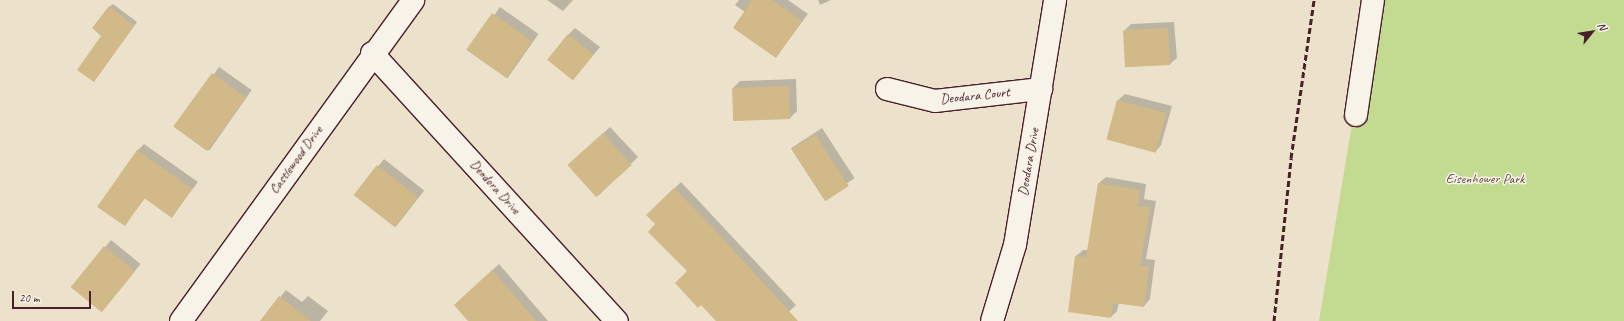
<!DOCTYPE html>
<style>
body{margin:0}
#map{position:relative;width:1624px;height:321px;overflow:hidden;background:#ece2cb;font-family:Caveat,sans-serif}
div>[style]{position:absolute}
.green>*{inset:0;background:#c2db91}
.shadow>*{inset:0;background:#0003;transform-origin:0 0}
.building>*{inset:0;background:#d1b988;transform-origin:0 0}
.roads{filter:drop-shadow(1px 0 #4a1f2b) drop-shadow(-1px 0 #4a1f2b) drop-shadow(0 1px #4a1f2b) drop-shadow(0 -1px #4a1f2b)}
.minor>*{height:22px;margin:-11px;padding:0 11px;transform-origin:11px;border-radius:11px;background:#f7f3e8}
.rail>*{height:3px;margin-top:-1.5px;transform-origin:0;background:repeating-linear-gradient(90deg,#4a1f2b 0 6px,transparent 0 9px)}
span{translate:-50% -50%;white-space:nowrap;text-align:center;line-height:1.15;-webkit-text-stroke:3px #f7f3e8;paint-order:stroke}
.street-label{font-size:14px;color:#4a1f2b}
.park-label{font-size:14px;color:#684e44}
.north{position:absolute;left:1572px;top:12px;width:40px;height:40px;-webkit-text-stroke:3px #f7f3e8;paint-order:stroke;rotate:60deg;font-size:11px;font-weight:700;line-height:16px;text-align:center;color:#4a1f2b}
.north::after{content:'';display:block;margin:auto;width:14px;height:18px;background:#4a1f2b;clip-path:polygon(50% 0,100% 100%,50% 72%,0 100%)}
.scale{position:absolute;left:12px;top:291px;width:79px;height:18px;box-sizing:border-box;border:2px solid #4a1f2b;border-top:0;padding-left:5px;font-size:12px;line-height:14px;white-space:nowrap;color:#4a1f2b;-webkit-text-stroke:3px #f7f3e8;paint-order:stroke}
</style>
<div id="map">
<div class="green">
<div style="clip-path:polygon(1373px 0,1624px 0,1624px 321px,1319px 321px)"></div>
</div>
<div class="shadow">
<div style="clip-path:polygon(547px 0,573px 0,563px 11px)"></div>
<div style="clip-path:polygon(739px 0,788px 0,808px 14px,776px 57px,745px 12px,735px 5px)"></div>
<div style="clip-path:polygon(818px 0,831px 0,820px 5px)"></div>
<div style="clip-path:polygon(113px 4px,137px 22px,97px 77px,103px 36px,109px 7px)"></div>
<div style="left:500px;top:7px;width:47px;height:54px;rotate:35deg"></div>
<div style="clip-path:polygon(1174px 22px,1177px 58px,1170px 64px,1124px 31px,1131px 24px)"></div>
<div style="clip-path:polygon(575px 28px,600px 47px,574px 78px,568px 35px)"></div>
<div style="left:219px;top:67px;width:40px;height:74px;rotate:35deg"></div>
<div style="clip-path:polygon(796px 79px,797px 111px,790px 118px,733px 88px,740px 81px)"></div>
<div style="clip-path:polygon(1125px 94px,1172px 106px,1161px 145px,1155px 152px,1118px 100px)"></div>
<div style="clip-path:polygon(610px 127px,638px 157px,598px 196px,576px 159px)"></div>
<div style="left:822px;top:128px;width:60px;height:37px;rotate:57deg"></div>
<div style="clip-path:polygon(144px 144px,198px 182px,172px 216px,145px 198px,125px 225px,137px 151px)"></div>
<div style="left:384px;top:159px;width:51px;height:46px;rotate:38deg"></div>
<div style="clip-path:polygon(1106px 177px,1146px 184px,1144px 199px,1156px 201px,1146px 259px,1155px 260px,1150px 299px,1144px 306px,1119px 302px,1117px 311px,1111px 317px,1076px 256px,1083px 250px,1088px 250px,1099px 183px)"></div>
<div style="clip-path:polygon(681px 182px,796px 305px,781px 319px,783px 321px,717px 321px,688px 271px,657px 224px,647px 215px)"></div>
<div style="left:111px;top:240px;width:38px;height:61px;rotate:39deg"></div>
<div style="clip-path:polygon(499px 264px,548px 321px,470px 321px,455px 305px)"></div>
<div style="clip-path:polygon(286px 290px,302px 302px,308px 296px,328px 311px,320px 321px,261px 321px)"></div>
</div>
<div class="building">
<div style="clip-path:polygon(752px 0,772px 0,802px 21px,776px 58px,733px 28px)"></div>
<div style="clip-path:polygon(109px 6px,134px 26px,94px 82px,77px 70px,101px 36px,92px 28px)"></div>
<div style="left:492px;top:13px;width:49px;height:45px;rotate:35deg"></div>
<div style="left:1168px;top:28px;width:37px;height:45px;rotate:87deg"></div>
<div style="left:568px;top:34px;width:33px;height:33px;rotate:39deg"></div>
<div style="left:212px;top:73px;width:42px;height:66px;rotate:36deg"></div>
<div style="left:789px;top:86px;width:33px;height:57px;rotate:88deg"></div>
<div style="left:1117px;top:100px;width:51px;height:41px;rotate:15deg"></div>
<div style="left:603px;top:133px;width:43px;height:48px;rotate:48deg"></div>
<div style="left:815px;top:134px;width:62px;height:28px;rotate:57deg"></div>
<div style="clip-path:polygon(137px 150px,192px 189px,172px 218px,144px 198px,125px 226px,97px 207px)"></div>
<div style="left:377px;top:165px;width:52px;height:38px;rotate:38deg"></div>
<div style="clip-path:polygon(1098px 183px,1140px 190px,1137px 206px,1150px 207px,1140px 265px,1149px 266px,1144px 307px,1113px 303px,1111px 318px,1068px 312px,1075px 256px,1086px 257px)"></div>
<div style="clip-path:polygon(674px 188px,714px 229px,798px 321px,716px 321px,701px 305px,698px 308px,675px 283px,687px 271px,648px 232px,655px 224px,646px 215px)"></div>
<div style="left:104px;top:246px;width:40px;height:53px;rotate:39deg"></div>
<div style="clip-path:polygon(492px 270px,520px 302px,536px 321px,468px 321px,454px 305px)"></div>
<div style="clip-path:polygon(279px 296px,311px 321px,260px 321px)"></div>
</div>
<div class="roads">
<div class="minor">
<div style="left:372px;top:53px;width:363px;rotate:47.6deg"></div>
<div style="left:887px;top:89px;width:49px;rotate:14deg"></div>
<div style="left:935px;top:101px;width:107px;rotate:-6.5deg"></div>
<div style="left:1356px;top:115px;width:116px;rotate:-81.6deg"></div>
<div style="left:181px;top:321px;width:396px;rotate:-54.1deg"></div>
<div style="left:992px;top:321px;width:79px;rotate:-73.2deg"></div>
<div style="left:1015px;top:245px;width:248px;rotate:-80.7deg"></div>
</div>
</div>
<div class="rail">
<div style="left:1274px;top:321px;width:164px;rotate:-84deg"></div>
<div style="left:1291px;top:158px;width:160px;rotate:-81.7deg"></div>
</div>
<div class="street-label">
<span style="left:975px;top:96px;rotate:-6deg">Deodara Court</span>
<span style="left:296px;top:160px;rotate:-54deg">Castlewood Drive</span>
<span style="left:1029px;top:162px;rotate:-80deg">Deodara Drive</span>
<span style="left:495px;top:187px;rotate:48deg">Deodora Drive</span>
</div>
<div class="park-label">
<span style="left:1485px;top:179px">Eisenhower Park</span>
</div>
<div class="north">N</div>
<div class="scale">20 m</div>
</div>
